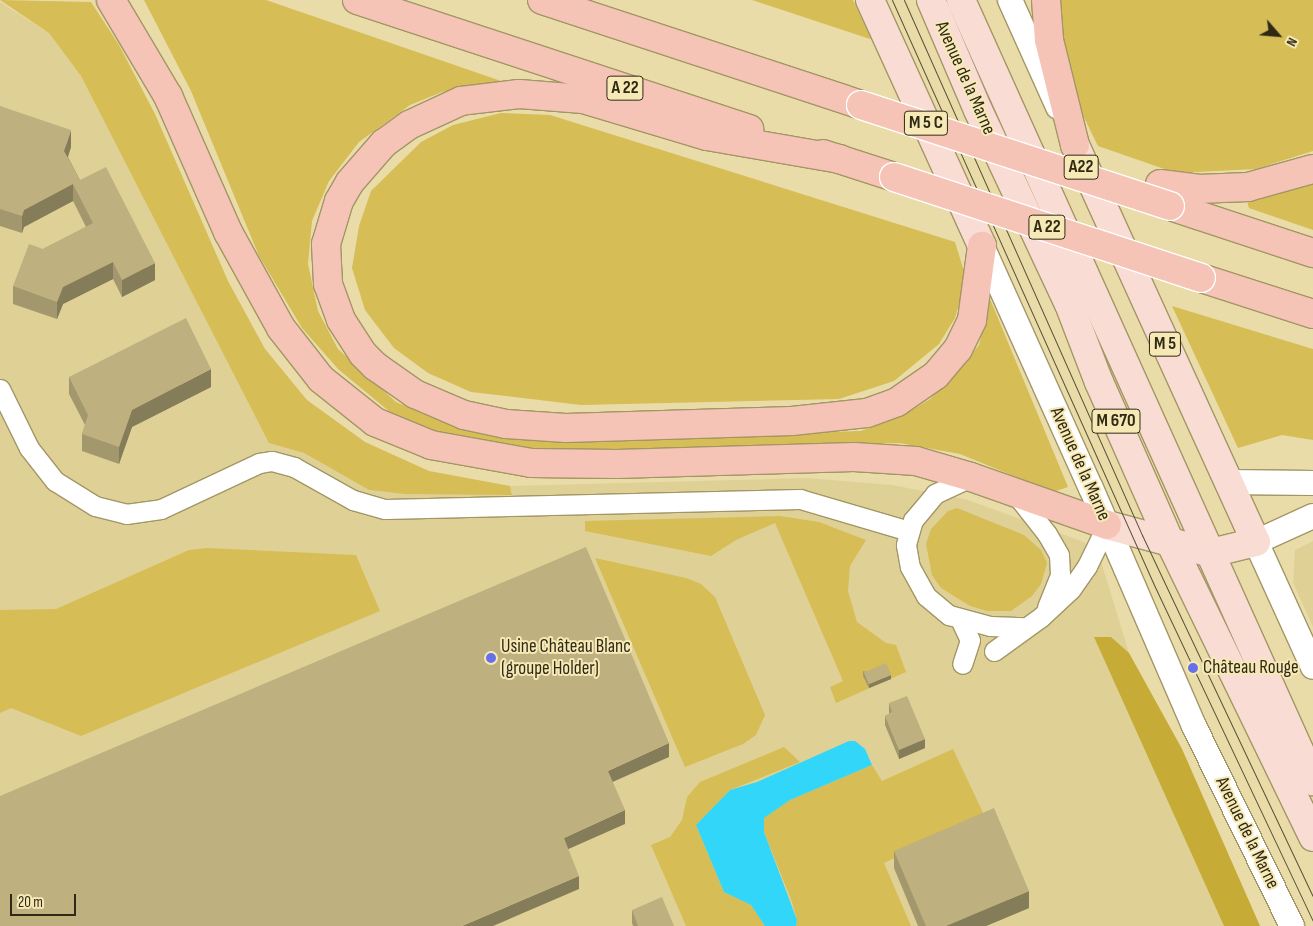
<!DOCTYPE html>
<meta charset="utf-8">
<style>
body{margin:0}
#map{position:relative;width:1313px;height:926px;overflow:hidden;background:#e9dca8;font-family:"Sofia Sans Condensed",sans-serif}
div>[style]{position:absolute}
.built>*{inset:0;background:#dfd196}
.green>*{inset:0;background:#d6bd55}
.forest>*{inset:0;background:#c6ab36}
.water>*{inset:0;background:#31d6f8}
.roads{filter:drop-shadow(1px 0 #a39665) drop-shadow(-1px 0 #a39665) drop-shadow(0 1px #a39665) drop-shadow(0 -1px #a39665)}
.minor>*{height:19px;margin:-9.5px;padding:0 9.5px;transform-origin:9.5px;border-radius:9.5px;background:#fff}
.tertiary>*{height:24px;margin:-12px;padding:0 12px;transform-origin:12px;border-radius:12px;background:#fff}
.primary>*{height:28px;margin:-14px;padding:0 14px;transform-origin:14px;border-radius:14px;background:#f9dcd4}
.motorway>*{height:28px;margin:-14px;padding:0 14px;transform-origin:14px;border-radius:14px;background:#f5c4b7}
.tram>*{height:1px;margin:-0.5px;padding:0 0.5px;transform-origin:0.5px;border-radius:0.5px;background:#595136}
.bridges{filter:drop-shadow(1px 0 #fff) drop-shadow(-1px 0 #fff) drop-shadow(0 1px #fff) drop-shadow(0 -1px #fff)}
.motorway-bridge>*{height:28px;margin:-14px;padding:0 14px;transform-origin:14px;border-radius:14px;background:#f5c4b7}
.wall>*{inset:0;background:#a3986d}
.shaded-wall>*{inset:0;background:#857c59}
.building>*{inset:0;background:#beb17f;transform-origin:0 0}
.dots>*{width:14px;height:14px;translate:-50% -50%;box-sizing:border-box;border:2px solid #f6e9b5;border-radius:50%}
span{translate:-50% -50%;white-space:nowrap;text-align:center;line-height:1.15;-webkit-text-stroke:4px #f6e9b5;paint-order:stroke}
.shield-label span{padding:1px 4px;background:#f6e9b5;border:1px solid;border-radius:4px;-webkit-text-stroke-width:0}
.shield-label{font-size:18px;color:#2f2915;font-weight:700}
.street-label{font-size:19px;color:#2f2915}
.poi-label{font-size:19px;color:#2f2915}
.left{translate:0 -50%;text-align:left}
.north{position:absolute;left:1253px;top:10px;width:50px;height:50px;-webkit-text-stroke:4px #f6e9b5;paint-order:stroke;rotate:117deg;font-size:14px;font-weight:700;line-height:20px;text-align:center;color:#2f2915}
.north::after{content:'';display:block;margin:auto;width:18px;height:22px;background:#2f2915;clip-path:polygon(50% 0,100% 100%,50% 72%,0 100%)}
.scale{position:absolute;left:10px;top:894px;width:66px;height:22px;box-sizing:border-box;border:2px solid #2f2915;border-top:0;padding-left:6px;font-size:15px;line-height:18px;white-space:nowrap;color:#2f2915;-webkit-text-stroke:4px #f6e9b5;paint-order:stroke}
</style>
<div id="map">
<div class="built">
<div style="clip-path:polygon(0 2px,49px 33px,81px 76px,270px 443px,304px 453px,369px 490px,404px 494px,512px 494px,510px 486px,807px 478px,892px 485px,965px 499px,1084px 542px,1100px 558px,1129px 653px,1182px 749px,1260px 926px,0 926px)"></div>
<div style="clip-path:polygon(1313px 541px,1313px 627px,1293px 583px,1295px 550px)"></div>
</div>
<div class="green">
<div style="clip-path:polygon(0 0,91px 2px,119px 45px,155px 114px,228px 281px,265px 349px,307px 400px,365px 442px,429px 471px,510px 486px,512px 495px,404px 494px,369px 490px,304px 453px,269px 443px,81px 76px,49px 33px)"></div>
<div style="clip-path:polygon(144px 0,266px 0,501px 81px,442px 92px,410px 105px,359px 142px,329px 181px,312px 221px,308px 264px,318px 311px,338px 349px,396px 402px,440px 421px,487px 434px,540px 441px,861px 431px,904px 415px,930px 399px,956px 373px,979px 345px,990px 299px,1068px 487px,1053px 492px,960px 454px,899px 443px,606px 453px,544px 451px,490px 446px,445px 435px,396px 417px,338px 369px,302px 328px,259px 256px,191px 91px)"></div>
<div style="clip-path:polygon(752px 0,853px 0,871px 39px,870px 39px)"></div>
<div style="clip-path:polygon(1057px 0,1313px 0,1313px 151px,1256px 169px,1176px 173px,1098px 146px,1074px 97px,1063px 52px)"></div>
<div style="clip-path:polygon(501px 113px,550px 115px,955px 242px,966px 278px,955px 318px,939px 344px,894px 381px,839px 399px,581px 405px,471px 392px,428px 373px,394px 348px,365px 310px,352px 268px,359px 226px,371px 191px,421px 142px,453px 125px)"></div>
<div style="clip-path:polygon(1313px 179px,1313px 230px,1249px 208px,1247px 201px,1255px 196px)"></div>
<div style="clip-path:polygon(1172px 306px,1313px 349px,1313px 440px,1282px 435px,1238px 448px)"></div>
<div style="clip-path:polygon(957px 508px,1024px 535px,1041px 550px,1047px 563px,1041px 584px,1032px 596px,1011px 611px,987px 611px,970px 606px,941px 588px,932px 575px,926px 544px,931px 529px,948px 511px)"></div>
<div style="clip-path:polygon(780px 516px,819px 522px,866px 540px,850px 566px,848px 591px,857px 622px,886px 643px,896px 645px,906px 672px,836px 703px,830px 687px,843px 681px,775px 523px,736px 540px,711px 556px,585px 531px,585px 521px)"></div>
<div style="clip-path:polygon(207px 548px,356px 555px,380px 611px,81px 736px,11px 708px,0 713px,0 610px,56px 609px,189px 550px)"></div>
<div style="clip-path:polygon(595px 558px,686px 578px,701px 584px,715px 597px,765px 715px,756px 735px,743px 744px,685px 767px)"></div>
<div style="clip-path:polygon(784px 747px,800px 762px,730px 790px,696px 825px,724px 892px,751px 905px,765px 926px,686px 926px,651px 845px,670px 837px,682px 820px,687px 797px,700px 782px)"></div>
<div style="clip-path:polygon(953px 749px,985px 817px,884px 863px,911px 926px,796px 926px,797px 920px,792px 902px,764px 832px,764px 818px,790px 800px,872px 765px,882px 781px)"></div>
</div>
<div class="forest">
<div style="clip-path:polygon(1094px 637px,1111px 637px,1129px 653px,1182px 749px,1260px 926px,1224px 926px)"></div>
</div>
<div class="water">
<div style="clip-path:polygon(849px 741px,855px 741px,865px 749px,872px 765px,790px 800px,764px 818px,764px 832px,797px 920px,796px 926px,765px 926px,751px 905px,724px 892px,696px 825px,730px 790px,757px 782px)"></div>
</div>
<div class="roads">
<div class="minor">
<div style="left:0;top:389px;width:66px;rotate:63.8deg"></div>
<div style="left:29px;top:448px;width:42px;rotate:51.8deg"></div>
<div style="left:55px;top:481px;width:47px;rotate:32deg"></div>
<div style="left:95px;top:506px;width:32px;rotate:14deg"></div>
<div style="left:126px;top:514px;width:35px;rotate:-8deg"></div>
<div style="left:161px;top:509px;width:108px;rotate:-25.1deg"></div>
<div style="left:259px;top:463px;width:13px;rotate:-9deg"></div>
<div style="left:272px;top:461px;width:23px;rotate:15deg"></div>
<div style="left:294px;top:467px;width:68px;rotate:29.2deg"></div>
<div style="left:353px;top:500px;width:33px;rotate:16deg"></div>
<div style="left:385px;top:509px;width:415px;rotate:-1.4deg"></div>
<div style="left:800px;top:499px;width:114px;rotate:16.4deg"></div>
<div style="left:971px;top:477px;width:40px;rotate:155deg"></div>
<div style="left:935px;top:494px;width:34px;rotate:130deg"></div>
<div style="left:913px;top:520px;width:26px;rotate:106deg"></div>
<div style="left:906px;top:545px;width:22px;rotate:80deg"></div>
<div style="left:910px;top:567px;width:33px;rotate:61deg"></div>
<div style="left:926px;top:596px;width:30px;rotate:40deg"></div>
<div style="left:949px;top:615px;width:42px;rotate:15deg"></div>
<div style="left:990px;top:626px;width:34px;rotate:2deg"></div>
<div style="left:1014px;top:492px;width:53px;rotate:51.8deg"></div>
<div style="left:1047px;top:534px;width:24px;rotate:60deg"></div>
<div style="left:1059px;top:555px;width:20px;rotate:87deg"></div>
<div style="left:1060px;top:575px;width:35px;rotate:112deg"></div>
<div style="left:960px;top:619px;width:23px;rotate:65deg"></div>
<div style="left:970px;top:640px;width:25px;rotate:108deg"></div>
<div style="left:994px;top:651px;width:58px;rotate:-35.9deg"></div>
<div style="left:1041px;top:617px;width:41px;rotate:-43deg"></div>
<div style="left:1071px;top:589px;width:28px;rotate:-55deg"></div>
<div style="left:1087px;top:566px;width:46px;rotate:-64deg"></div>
</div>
<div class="tertiary">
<div style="left:1010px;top:0;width:117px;rotate:65.8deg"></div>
<div style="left:982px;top:246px;width:265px;rotate:65.8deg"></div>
<div style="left:1091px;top:488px;width:259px;rotate:66.6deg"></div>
<div style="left:1194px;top:726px;width:223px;rotate:63.9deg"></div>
<div style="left:1228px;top:482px;width:85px;rotate:0.7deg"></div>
<div style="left:1313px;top:516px;width:63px;rotate:155.5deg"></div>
<div style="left:1256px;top:542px;width:137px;rotate:65.5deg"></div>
</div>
<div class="primary">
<div style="left:870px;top:0;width:270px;rotate:65.5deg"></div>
<div style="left:931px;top:0;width:120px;rotate:66.9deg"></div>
<div style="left:978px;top:110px;width:214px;rotate:64.9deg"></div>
<div style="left:1069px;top:304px;width:84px;rotate:69deg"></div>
<div style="left:1099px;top:382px;width:175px;rotate:66.1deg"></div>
<div style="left:1170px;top:542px;width:328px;rotate:64.1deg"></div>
<div style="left:961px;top:0;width:857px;rotate:65.74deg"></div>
<div style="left:1075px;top:145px;width:436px;rotate:65.5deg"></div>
<div style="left:1256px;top:542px;width:46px;rotate:166.3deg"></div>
<div style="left:1211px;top:553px;width:108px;rotate:-164.9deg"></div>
</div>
<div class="motorway">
<div style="left:111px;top:0;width:112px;rotate:59.3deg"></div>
<div style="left:168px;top:96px;width:149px;rotate:66.2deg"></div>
<div style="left:228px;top:232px;width:110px;rotate:61.1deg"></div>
<div style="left:281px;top:328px;width:65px;rotate:51.9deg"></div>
<div style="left:321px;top:379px;width:69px;rotate:38.5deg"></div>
<div style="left:375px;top:422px;width:61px;rotate:22.3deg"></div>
<div style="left:431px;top:445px;width:102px;rotate:10.2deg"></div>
<div style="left:531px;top:463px;width:86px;rotate:0.7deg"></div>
<div style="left:617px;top:464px;width:237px;rotate:-1.7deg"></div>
<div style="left:854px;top:457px;width:62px;rotate:3.7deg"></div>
<div style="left:916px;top:461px;width:57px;rotate:16.2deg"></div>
<div style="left:971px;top:477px;width:144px;rotate:19.4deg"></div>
<div style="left:357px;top:0;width:413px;rotate:18.2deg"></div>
<div style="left:542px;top:0;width:336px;rotate:18.2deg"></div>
<div style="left:1046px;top:0;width:40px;rotate:85.7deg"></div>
<div style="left:1049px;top:40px;width:108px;rotate:76.1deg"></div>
<div style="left:823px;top:154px;width:75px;rotate:17.9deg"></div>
<div style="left:840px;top:159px;width:135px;rotate:-170.2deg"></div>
<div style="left:707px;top:136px;width:129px;rotate:-163.4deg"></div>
<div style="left:583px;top:99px;width:64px;rotate:-175.5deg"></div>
<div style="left:519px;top:94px;width:58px;rotate:173.1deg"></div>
<div style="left:461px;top:101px;width:57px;rotate:155.2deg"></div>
<div style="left:409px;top:125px;width:31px;rotate:144deg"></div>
<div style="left:384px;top:143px;width:52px;rotate:131.1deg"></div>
<div style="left:350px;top:182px;width:22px;rotate:120deg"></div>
<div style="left:339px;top:201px;width:45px;rotate:106.8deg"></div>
<div style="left:326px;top:244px;width:40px;rotate:87.1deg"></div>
<div style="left:328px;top:284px;width:38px;rotate:70deg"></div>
<div style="left:341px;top:320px;width:40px;rotate:57.1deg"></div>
<div style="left:363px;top:354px;width:17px;rotate:45deg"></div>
<div style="left:375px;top:366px;width:49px;rotate:35deg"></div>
<div style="left:415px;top:394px;width:53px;rotate:23.2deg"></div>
<div style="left:464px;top:415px;width:43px;rotate:12.1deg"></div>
<div style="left:506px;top:424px;width:60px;rotate:3.8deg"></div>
<div style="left:566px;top:428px;width:226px;rotate:-1.8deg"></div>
<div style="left:792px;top:421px;width:75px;rotate:-6.1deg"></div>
<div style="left:867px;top:413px;width:32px;rotate:-20deg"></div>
<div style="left:897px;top:402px;width:47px;rotate:-34.7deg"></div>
<div style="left:936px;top:375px;width:34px;rotate:-50deg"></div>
<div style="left:958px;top:349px;width:32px;rotate:-64deg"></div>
<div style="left:972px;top:320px;width:75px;rotate:-82.3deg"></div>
<div style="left:1160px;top:184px;width:38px;rotate:7deg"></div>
<div style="left:1198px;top:189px;width:50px;rotate:-2.3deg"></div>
<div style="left:1248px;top:187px;width:67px;rotate:-15.5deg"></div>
<div style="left:1170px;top:206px;width:151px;rotate:18.2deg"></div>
<div style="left:1201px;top:278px;width:118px;rotate:17.8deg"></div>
</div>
</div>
<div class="tram">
<div style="left:892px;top:0;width:643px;rotate:65.87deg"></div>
<div style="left:1155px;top:587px;width:369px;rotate:64.7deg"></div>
<div style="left:904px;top:0;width:586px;rotate:66.02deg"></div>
<div style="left:1142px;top:535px;width:399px;rotate:64.7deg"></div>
</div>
<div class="bridges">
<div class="motorway-bridge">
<div style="left:861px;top:105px;width:325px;rotate:18.1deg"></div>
<div style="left:894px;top:177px;width:323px;rotate:18.2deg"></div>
</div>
</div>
<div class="wall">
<div style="clip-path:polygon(0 106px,71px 147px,68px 157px,80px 180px,155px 280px,122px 297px,113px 279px,63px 304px,57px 319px,13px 304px,13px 286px,43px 249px,86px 227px,73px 201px,24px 227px,22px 233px,0 226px)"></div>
<div style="clip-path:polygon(69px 377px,211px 387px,132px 427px,119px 464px,82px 451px,82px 434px,85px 425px,69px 394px)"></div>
<div style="clip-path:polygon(863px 671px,891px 679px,869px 688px,863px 676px)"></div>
<div style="clip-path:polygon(889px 703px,925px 748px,899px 759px,885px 725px,885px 716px,889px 714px)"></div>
<div style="clip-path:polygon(894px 851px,1029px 908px,986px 926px,918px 926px,894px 868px)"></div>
<div style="clip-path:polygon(632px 910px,674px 926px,633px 926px,632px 923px)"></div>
</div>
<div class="shaded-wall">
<div style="clip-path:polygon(71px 130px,71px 147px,64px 168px,64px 151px)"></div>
<div style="clip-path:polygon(73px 184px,73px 201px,24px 227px,22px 233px,22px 216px,24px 210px)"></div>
<div style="clip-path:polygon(113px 262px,113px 279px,63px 304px,57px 319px,57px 302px,63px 287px)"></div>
<div style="clip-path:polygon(155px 263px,155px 280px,122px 297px,122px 280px)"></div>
<div style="clip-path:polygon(211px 369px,211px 387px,132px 427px,119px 464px,119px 447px,132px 410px)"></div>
<div style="clip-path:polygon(891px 675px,891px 679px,869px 688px,869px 683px)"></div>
<div style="clip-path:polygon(925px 739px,925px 748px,899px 759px,899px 750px)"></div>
<div style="clip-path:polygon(669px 743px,669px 757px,608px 784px,608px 771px)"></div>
<div style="clip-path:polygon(625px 810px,625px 824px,564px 851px,564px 838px)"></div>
<div style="clip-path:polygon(579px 876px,579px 889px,493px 926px,462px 926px)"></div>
<div style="clip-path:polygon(1029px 891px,1029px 908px,986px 926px,946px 926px)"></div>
</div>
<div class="building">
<div style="clip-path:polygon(0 106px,71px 130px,64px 151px,80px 180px,106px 167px,155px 263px,122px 280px,113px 262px,63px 287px,57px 302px,13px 286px,29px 244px,43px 249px,93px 223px,73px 184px,24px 210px,22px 216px,0 209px)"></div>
<div style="clip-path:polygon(186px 318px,211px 369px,132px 410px,119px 447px,82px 434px,88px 415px,69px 377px)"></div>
<div style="clip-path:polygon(586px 547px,669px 743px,608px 771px,625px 810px,564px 838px,579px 876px,462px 926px,0 926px,0 796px)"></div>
<div style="left:886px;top:663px;width:13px;height:24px;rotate:67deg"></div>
<div style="clip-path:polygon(907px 696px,925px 739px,899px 750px,885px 716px,892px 712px,889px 703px)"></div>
<div style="clip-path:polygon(994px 808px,1029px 891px,946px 926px,926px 926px,894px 851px)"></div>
<div style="clip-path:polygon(662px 897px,674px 926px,638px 926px,632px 910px)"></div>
</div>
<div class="dots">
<div style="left:491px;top:658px;background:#6570e9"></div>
<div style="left:1193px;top:668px;background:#6570e9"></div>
</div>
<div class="shield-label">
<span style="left:625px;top:88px">A 22</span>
<span style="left:926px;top:123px">M 5 C</span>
<span style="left:1081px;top:167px">A22</span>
<span style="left:1047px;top:227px">A 22</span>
<span style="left:1165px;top:344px">M 5</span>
<span style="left:1116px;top:421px">M 670</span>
</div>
<div class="street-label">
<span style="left:965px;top:78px;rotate:66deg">Avenue de la Marne</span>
<span style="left:1080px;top:464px;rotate:66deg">Avenue de la Marne</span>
<span style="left:1247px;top:833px;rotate:64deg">Avenue de la Marne</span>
</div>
<div class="poi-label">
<span class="left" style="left:501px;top:658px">Usine Château Blanc<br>(groupe Holder)</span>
<span class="left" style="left:1203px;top:668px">Château Rouge</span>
</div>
<div class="north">N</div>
<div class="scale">20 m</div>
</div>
